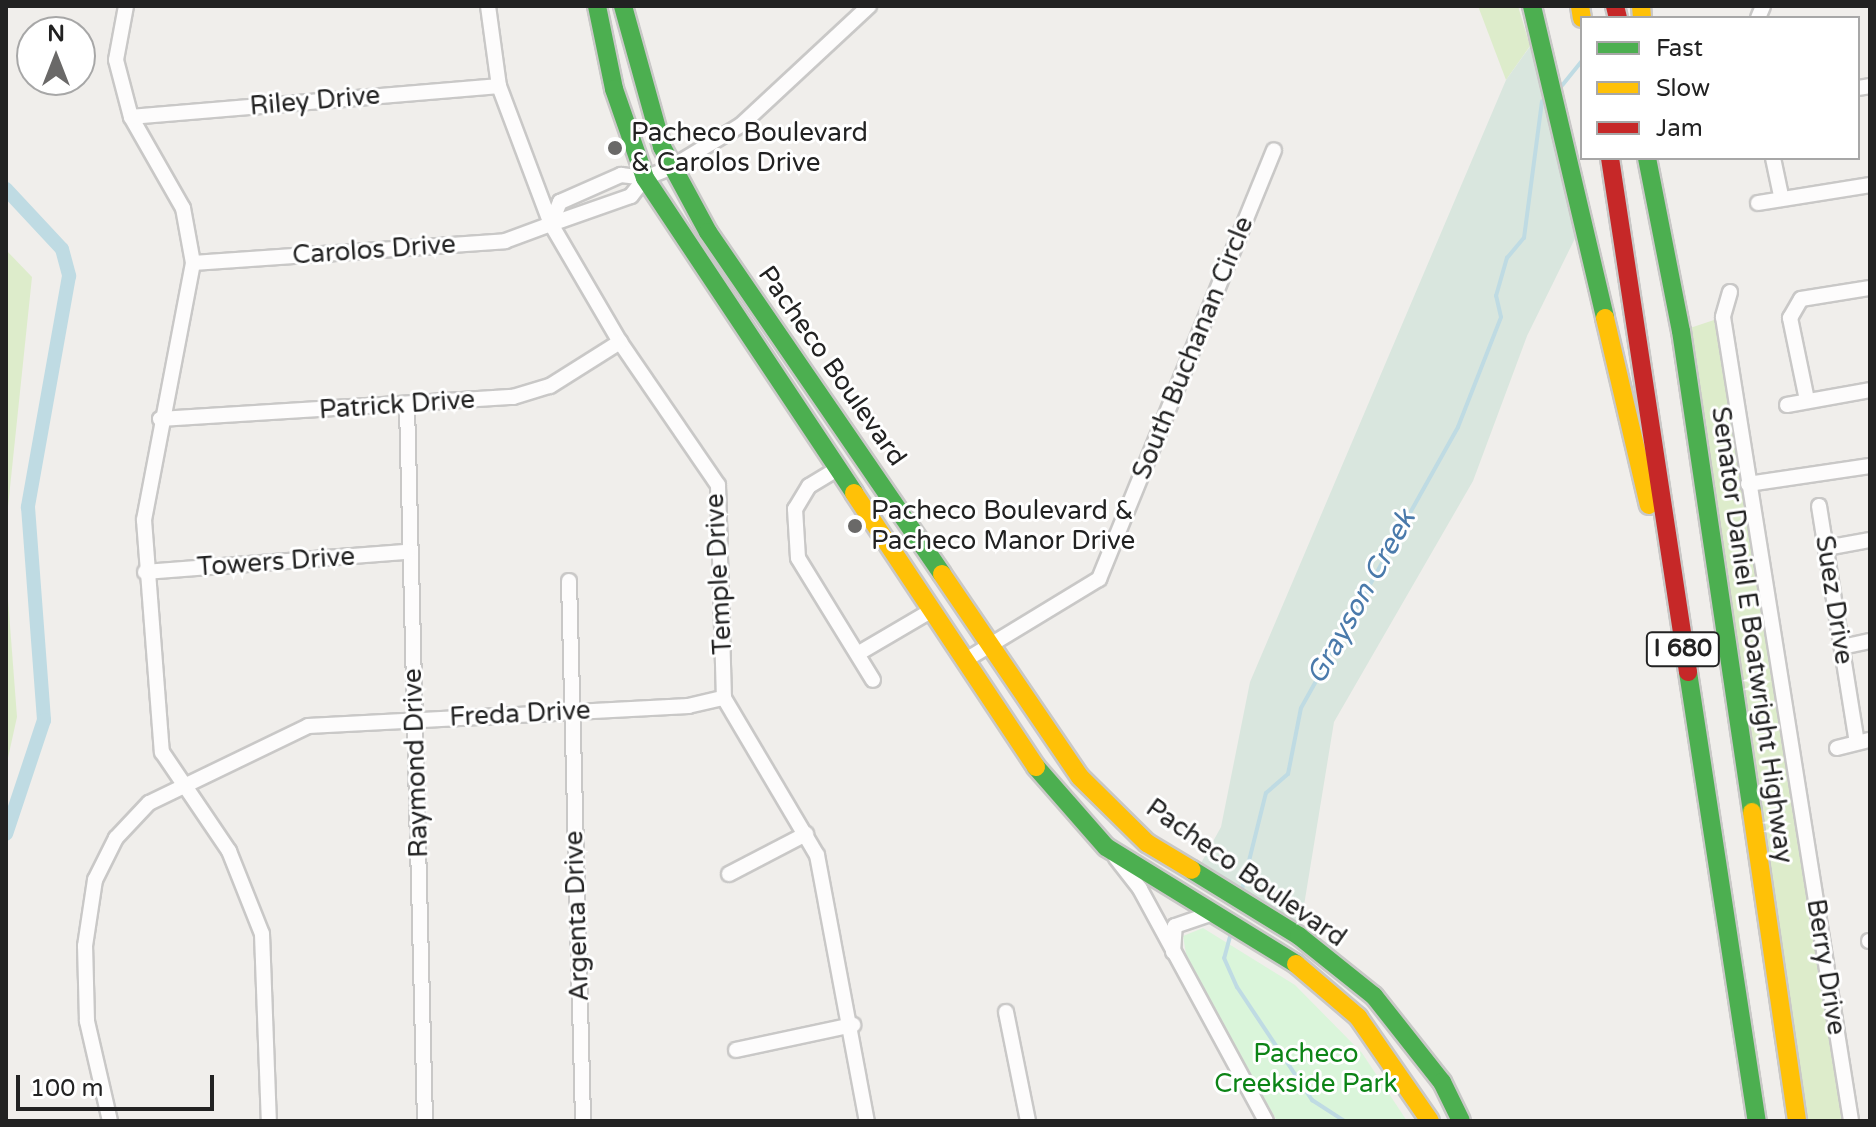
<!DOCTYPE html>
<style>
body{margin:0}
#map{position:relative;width:1876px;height:1127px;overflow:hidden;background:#f0eeeb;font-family:"Varela Round",sans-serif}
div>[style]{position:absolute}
.grass>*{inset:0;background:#ddeccb}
.wetland>*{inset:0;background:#d9e6de}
.park>*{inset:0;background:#daf5da}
.stream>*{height:4px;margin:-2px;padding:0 2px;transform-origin:2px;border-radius:2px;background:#bfdbe3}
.canal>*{height:14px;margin:-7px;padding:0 7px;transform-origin:7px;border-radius:7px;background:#bfdbe3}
.roads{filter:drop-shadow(2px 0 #c9c8c7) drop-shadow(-2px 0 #c9c8c7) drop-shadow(0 2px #c9c8c7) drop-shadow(0 -2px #c9c8c7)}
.street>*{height:14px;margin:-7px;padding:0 7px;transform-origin:7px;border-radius:7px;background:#fdfcfc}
.fast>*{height:18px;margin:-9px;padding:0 9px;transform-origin:9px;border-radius:9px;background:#4caf50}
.slow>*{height:18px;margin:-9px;padding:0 9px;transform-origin:9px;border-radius:9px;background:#ffc107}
.jam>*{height:18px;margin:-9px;padding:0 9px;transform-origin:9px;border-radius:9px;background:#c62828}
.dots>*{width:22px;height:22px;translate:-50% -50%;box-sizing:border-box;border:4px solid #fff;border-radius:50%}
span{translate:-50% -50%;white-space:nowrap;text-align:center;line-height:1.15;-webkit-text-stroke:6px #fff;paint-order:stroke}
.shield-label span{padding:2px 6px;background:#fff;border:2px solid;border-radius:6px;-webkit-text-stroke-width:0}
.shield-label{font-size:24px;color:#222;font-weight:700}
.street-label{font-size:26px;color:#222}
.poi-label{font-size:26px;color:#222}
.left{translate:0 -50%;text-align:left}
.park-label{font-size:26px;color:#0c8416}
.water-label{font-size:28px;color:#4a7aab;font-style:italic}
.frame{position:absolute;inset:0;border:8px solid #222;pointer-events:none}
.legend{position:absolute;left:1580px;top:16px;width:280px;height:144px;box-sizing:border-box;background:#fff;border:2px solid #a7a7a7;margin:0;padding:10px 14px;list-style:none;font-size:24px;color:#222}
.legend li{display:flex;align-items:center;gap:16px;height:40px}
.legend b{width:40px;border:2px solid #a7a7a7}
.north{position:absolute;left:16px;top:16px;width:80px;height:80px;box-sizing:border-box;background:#fff;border:2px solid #a7a7a7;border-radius:50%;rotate:0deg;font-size:22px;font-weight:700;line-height:32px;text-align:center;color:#222}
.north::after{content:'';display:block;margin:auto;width:28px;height:36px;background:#6a6968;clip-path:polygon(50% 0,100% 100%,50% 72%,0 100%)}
.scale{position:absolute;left:16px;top:1075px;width:198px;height:36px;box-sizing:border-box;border:4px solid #222;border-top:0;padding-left:10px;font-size:24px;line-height:28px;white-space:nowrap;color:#222;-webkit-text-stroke:6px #fff;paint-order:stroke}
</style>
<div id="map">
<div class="grass">
<div style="clip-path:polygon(1478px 6px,1518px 6px,1530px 46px,1506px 80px)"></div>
<div style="clip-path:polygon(6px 250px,32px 277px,6px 526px)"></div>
<div style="clip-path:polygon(1723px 317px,1851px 1121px,1797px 1121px,1681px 331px)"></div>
<div style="clip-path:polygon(6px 573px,17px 717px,6px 767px)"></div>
</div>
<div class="wetland">
<div style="clip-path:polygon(1539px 34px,1585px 218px,1527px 336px,1473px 481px,1334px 722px,1299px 936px,1195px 874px,1221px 827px,1250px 682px,1506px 80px)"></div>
</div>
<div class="park">
<div style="clip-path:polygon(1203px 928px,1295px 985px,1362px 1053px,1407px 1121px,1277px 1121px,1188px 965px,1183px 936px)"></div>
</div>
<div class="stream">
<div style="left:1560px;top:88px;width:35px;rotate:-51deg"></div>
<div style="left:1241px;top:893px;width:103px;rotate:-76deg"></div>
<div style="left:1266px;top:793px;width:29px;rotate:-41deg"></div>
<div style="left:1288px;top:774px;width:67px;rotate:-78.9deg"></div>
<div style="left:1301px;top:708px;width:322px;rotate:-60.8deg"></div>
<div style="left:1458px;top:427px;width:118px;rotate:-68.6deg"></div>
<div style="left:1501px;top:317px;width:22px;rotate:-103deg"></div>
<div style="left:1496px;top:296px;width:40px;rotate:-74deg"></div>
<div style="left:1507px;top:258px;width:26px;rotate:-50deg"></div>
<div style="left:1524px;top:238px;width:138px;rotate:-82.5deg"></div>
<div style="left:1232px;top:929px;width:30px;rotate:105deg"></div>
<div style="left:1224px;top:958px;width:32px;rotate:66deg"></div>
<div style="left:1237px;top:987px;width:136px;rotate:56.4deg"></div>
<div style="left:1312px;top:1100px;width:38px;rotate:33deg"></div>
</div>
<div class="canal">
<div style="left:6px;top:189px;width:82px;rotate:47deg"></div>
<div style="left:62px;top:249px;width:28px;rotate:75deg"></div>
<div style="left:69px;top:276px;width:235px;rotate:100.1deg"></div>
<div style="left:28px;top:507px;width:214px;rotate:85.7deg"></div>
<div style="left:44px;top:720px;width:120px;rotate:108.4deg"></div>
</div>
<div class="roads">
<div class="street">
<div style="left:126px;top:6px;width:55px;rotate:100.5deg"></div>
<div style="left:116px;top:60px;width:59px;rotate:75.3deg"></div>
<div style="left:131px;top:117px;width:105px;rotate:60.3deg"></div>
<div style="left:183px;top:208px;width:56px;rotate:79.7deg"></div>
<div style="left:193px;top:263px;width:262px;rotate:100.8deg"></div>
<div style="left:144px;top:520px;width:233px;rotate:85.6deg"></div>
<div style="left:162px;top:752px;width:120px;rotate:55.9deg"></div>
<div style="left:229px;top:851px;width:89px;rotate:68.3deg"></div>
<div style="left:262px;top:934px;width:187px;rotate:87.9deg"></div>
<div style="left:488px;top:6px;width:81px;rotate:82.2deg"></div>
<div style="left:499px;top:86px;width:147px;rotate:69.4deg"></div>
<div style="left:551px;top:224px;width:137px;rotate:59.7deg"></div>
<div style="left:620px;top:342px;width:173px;rotate:55.6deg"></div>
<div style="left:718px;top:485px;width:213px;rotate:88.4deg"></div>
<div style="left:724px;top:698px;width:182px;rotate:59.4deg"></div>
<div style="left:817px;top:855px;width:271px;rotate:79.4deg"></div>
<div style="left:1758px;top:18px;width:13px;rotate:-67deg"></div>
<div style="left:1858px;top:88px;width:12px;rotate:-9deg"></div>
<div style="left:131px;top:117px;width:369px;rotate:-4.8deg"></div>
<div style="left:1773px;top:158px;width:40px;rotate:78deg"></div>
<div style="left:645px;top:178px;width:23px;rotate:128deg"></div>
<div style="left:631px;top:196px;width:85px;rotate:160.7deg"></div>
<div style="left:551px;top:224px;width:24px;rotate:-68deg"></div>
<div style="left:560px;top:202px;width:67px;rotate:-23.9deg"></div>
<div style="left:621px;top:175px;width:24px;rotate:7deg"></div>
<div style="left:645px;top:178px;width:27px;rotate:-22deg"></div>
<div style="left:670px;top:168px;width:83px;rotate:-31.2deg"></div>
<div style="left:741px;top:125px;width:175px;rotate:-42.9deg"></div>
<div style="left:1758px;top:203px;width:113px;rotate:-9.1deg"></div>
<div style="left:193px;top:263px;width:313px;rotate:-4deg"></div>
<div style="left:505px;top:241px;width:49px;rotate:-20.3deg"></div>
<div style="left:1730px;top:292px;width:26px;rotate:106deg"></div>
<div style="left:1723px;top:317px;width:814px;rotate:80.95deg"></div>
<div style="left:1807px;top:400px;width:84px;rotate:-101.7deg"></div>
<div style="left:1790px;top:318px;width:22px;rotate:-60deg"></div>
<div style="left:1801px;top:299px;width:70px;rotate:-9.1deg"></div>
<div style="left:1787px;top:405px;width:84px;rotate:-10.2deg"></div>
<div style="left:407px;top:406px;width:715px;rotate:88.56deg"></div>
<div style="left:160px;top:419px;width:354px;rotate:-3.6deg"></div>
<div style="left:513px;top:397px;width:39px;rotate:-17deg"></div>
<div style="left:550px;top:386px;width:83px;rotate:-32.2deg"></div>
<div style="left:834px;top:471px;width:29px;rotate:149deg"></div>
<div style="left:809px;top:486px;width:27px;rotate:121deg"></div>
<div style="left:795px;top:509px;width:49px;rotate:86.5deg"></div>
<div style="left:798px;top:558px;width:143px;rotate:58.4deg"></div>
<div style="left:1748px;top:484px;width:123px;rotate:-8.4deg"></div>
<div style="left:1819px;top:506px;width:239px;rotate:80.9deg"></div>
<div style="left:1826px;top:548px;width:45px;rotate:-10.3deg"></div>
<div style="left:145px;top:572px;width:263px;rotate:-4.4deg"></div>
<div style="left:569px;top:581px;width:540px;rotate:88.51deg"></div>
<div style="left:1842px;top:647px;width:29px;rotate:-12deg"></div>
<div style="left:859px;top:653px;width:81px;rotate:-30.4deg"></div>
<div style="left:964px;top:661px;width:158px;rotate:-31.3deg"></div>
<div style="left:1099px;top:579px;width:463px;rotate:-67.8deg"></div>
<div style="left:1837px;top:748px;width:34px;rotate:-14deg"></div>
<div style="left:1116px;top:858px;width:39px;rotate:52deg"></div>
<div style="left:1140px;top:889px;width:264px;rotate:61.5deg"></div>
<div style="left:729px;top:874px;width:87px;rotate:-27.5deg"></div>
<div style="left:1869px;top:941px;width:1px"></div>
<div style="left:1173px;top:952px;width:26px;rotate:-86deg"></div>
<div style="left:1175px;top:926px;width:39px;rotate:-19deg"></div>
<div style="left:1006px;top:1012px;width:111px;rotate:78.6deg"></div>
<div style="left:736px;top:1050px;width:120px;rotate:-12.1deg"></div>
<div style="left:110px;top:1121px;width:103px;rotate:-103deg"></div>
<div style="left:87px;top:1021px;width:75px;rotate:-91.5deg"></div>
<div style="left:85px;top:946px;width:67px;rotate:-81.4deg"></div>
<div style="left:95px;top:880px;width:47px;rotate:-63.4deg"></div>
<div style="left:116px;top:838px;width:48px;rotate:-46.7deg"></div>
<div style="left:149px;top:803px;width:177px;rotate:-25.8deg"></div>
<div style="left:308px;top:726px;width:381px;rotate:-3deg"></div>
<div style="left:688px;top:706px;width:37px;rotate:-13deg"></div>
</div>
<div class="fast">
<div style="left:597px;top:6px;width:85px;rotate:78.4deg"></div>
<div style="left:614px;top:89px;width:94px;rotate:70.8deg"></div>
<div style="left:645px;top:178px;width:378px;rotate:56.4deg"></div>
<div style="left:623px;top:6px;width:146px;rotate:74.5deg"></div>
<div style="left:662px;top:147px;width:97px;rotate:61.6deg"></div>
<div style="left:708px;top:232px;width:414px;rotate:55.6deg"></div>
<div style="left:1532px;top:6px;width:320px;rotate:76.8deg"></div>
<div style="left:1647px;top:158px;width:176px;rotate:78.9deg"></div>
<div style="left:1681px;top:331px;width:486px;rotate:81.6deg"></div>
<div style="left:1688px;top:672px;width:454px;rotate:81.3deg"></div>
<div style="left:1036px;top:767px;width:106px;rotate:48.8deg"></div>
<div style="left:1106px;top:847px;width:223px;rotate:31.6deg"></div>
<div style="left:1192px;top:870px;width:126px;rotate:31.7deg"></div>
<div style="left:1299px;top:936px;width:96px;rotate:38.7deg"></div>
<div style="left:1374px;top:996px;width:110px;rotate:51.7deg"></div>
<div style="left:1442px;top:1082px;width:43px;rotate:64deg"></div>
</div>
<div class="slow">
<div style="left:1580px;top:6px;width:12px;rotate:81deg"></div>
<div style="left:1641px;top:6px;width:12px;rotate:85deg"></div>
<div style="left:1605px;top:318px;width:192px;rotate:76.8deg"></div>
<div style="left:854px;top:493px;width:329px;rotate:56.4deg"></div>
<div style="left:942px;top:574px;width:245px;rotate:55.8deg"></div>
<div style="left:1080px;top:777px;width:94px;rotate:44.6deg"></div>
<div style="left:1147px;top:843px;width:52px;rotate:31deg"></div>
<div style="left:1752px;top:812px;width:312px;rotate:81.7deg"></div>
<div style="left:1296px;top:964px;width:82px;rotate:40.5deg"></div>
<div style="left:1358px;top:1017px;width:126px;rotate:55.3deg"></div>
</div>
<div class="jam">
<div style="left:1615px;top:6px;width:12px;rotate:76deg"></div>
<div style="left:1610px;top:158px;width:520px;rotate:81.37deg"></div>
</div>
</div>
<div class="dots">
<div style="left:615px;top:148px;background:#6a6968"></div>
<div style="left:855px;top:526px;background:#6a6968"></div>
</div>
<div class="shield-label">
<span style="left:1683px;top:649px">I 680</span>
</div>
<div class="street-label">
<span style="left:315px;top:101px;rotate:-5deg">Riley Drive</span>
<span style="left:374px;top:250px;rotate:-4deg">Carolos Drive</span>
<span style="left:1193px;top:348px;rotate:-68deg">South Buchanan Circle</span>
<span style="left:832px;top:366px;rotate:55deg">Pacheco Boulevard</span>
<span style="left:397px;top:405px;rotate:-4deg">Patrick Drive</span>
<span style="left:276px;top:562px;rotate:-4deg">Towers Drive</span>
<span style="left:719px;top:574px;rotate:-93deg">Temple Drive</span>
<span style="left:1834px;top:600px;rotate:81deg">Suez Drive</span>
<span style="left:1752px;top:635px;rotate:82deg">Senator Daniel E Boatwright Highway</span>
<span style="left:520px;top:714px;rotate:-3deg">Freda Drive</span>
<span style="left:416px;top:763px;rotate:-92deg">Raymond Drive</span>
<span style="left:1246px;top:873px;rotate:35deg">Pacheco Boulevard</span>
<span style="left:577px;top:916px;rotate:-92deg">Argenta Drive</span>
<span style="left:1826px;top:967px;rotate:81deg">Berry Drive</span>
</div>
<div class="poi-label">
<span class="left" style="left:631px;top:148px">Pacheco Boulevard<br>&amp; Carolos Drive</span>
<span class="left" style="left:871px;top:526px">Pacheco Boulevard &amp;<br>Pacheco Manor Drive</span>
</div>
<div class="park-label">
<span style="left:1306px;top:1069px">Pacheco<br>Creekside Park</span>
</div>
<div class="water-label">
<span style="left:1361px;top:597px;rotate:-61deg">Grayson Creek</span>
</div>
<div class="frame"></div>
<ul class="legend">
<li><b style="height:10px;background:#4caf50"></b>Fast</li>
<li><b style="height:10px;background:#ffc107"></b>Slow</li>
<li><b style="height:10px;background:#c62828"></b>Jam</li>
</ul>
<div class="north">N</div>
<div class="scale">100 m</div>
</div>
